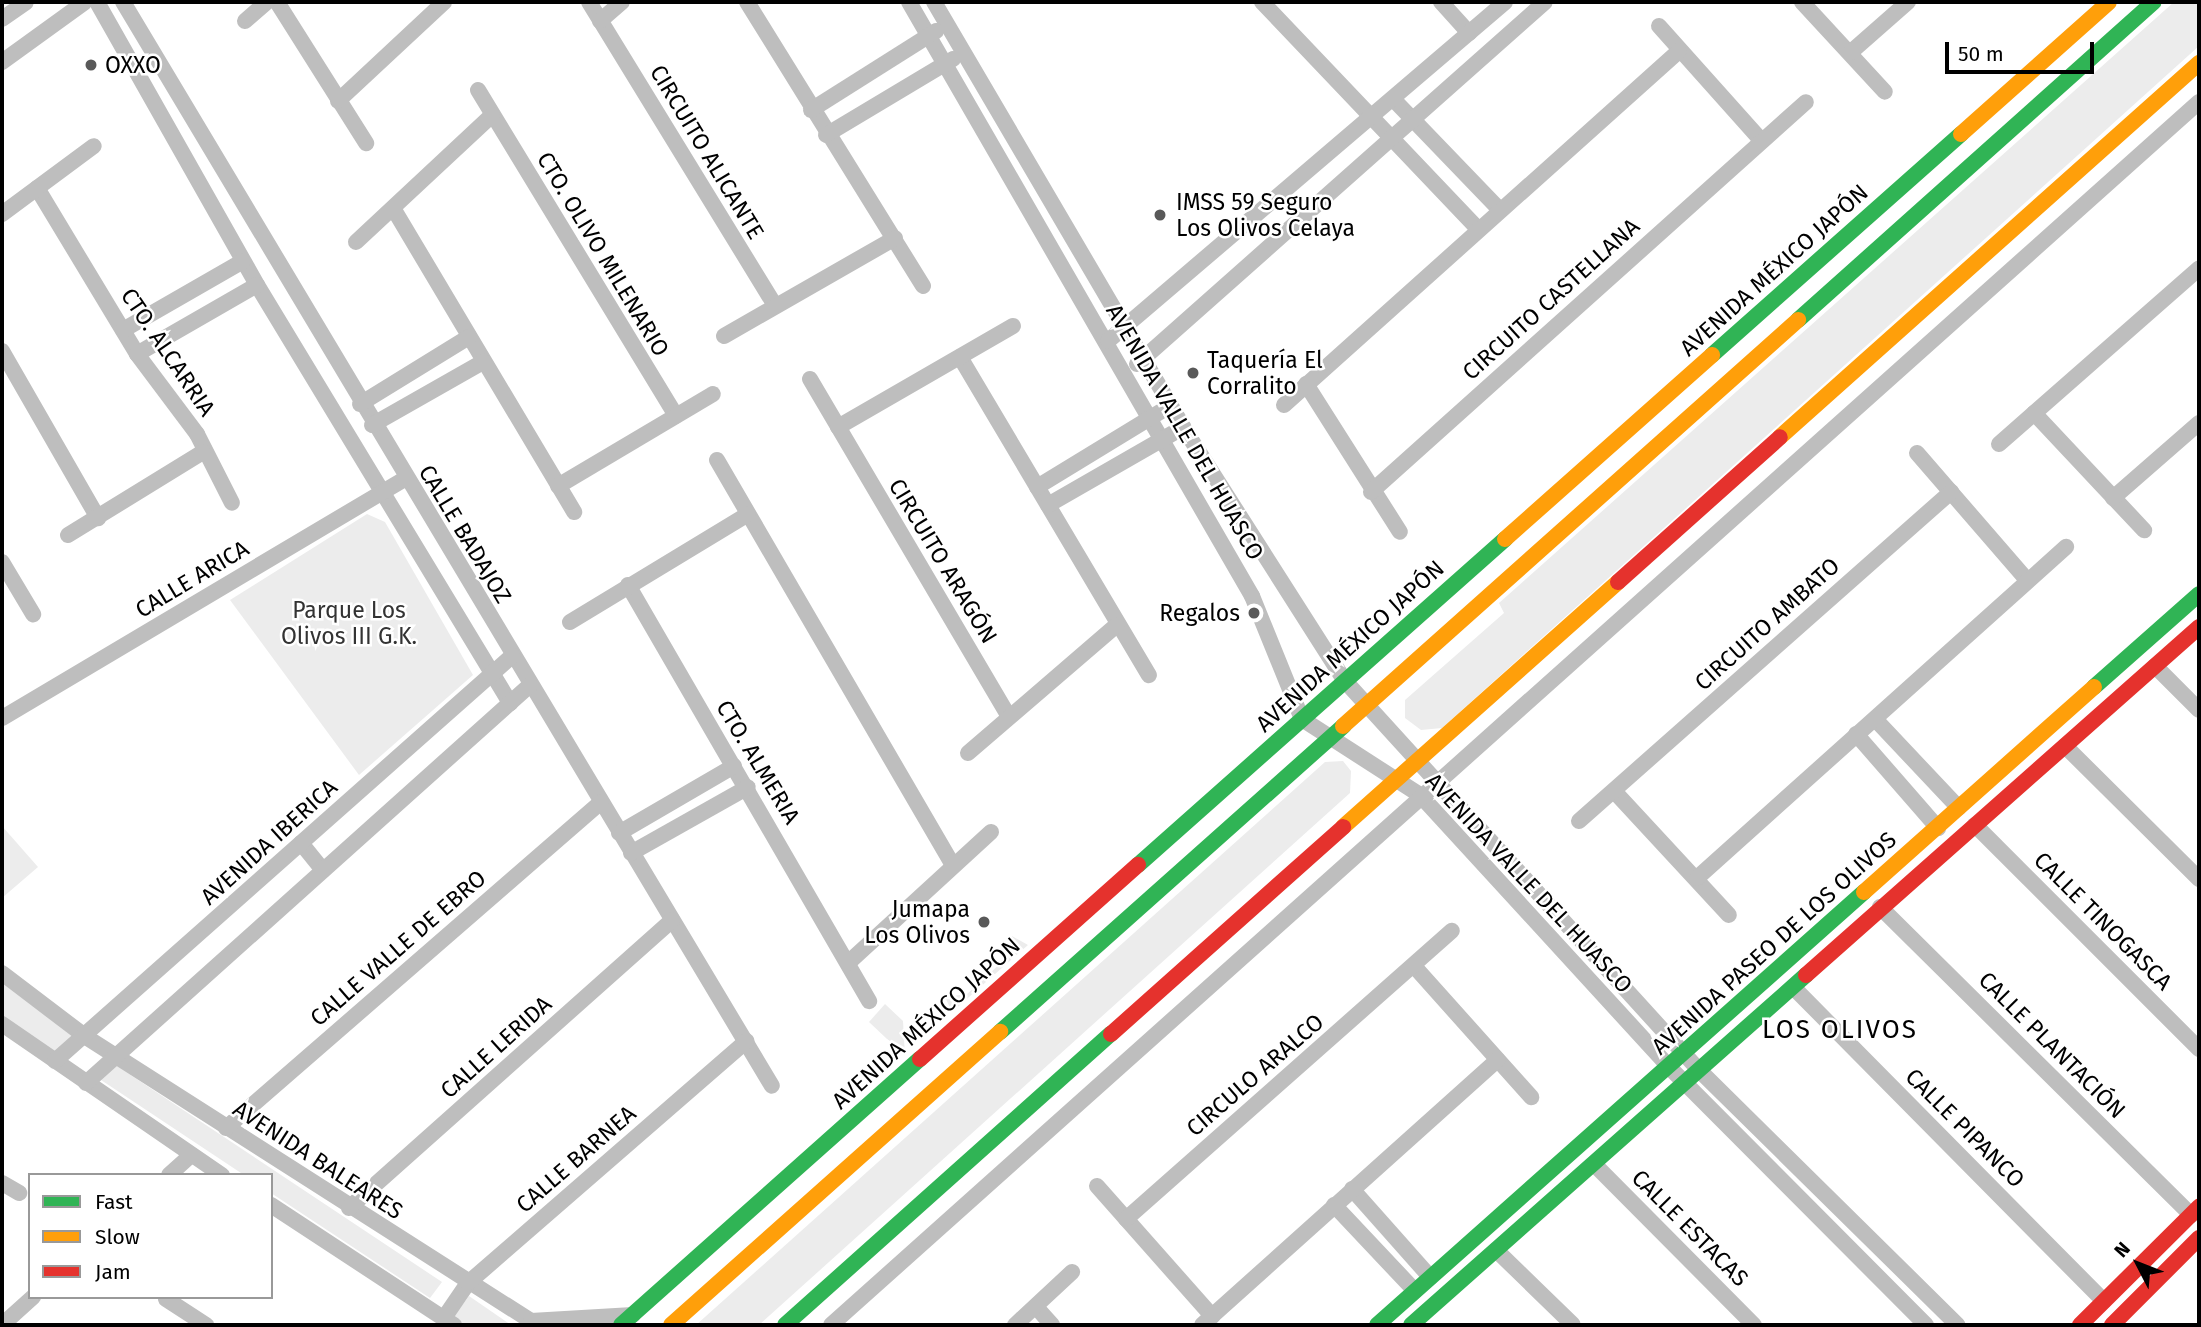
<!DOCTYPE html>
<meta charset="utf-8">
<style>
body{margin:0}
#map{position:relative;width:2201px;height:1327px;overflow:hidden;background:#fff;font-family:"Fira Sans",sans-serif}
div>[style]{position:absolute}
.green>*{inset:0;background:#ececec}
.street>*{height:16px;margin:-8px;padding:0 8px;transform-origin:8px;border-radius:8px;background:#bebebe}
.fast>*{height:16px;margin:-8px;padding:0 8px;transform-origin:8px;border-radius:8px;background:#30b455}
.slow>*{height:16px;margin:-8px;padding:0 8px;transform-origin:8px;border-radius:8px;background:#ff9f0a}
.jam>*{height:16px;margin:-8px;padding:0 8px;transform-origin:8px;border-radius:8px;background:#e5322d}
.dots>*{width:19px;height:19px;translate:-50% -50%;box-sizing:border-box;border:4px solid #fff;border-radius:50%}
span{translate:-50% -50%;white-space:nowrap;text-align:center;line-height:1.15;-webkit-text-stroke:5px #fff;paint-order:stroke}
.poi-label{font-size:23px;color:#000}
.left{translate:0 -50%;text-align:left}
.right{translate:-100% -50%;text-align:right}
.street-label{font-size:23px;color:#000}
.park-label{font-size:23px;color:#333}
.quarter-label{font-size:26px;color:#000;letter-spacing:2px}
.frame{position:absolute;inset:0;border:4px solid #000;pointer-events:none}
.legend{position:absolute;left:28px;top:1173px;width:245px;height:126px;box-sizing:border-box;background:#fff;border:2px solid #999;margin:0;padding:9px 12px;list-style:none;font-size:21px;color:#000}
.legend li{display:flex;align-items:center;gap:14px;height:35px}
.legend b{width:35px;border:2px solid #999}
.north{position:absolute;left:2103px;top:1229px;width:70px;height:70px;-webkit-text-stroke:5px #fff;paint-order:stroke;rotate:312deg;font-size:19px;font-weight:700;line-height:28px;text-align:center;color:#000}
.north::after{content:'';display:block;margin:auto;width:24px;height:32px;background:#000;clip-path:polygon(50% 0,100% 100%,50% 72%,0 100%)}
.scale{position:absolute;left:1945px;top:42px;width:149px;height:32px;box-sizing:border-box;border:4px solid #000;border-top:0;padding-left:9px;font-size:21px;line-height:24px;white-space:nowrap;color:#000;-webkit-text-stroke:5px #fff;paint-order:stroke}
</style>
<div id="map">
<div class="green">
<div style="clip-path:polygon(2174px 2px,2199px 2px,2199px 46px,1442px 728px,1421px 730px,1405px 718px,1405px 700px,1504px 613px,1499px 603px)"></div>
<div style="clip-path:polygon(367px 514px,385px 522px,473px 675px,359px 775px,230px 600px)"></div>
<div style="clip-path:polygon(1343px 761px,1351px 771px,1350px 793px,759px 1325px,696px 1325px,1325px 762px)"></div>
<div style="clip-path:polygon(2px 826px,38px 867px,2px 898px)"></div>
<div style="clip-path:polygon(1012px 936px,1028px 945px,952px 1012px,945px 997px,967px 994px,984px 979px,1013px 951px)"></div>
<div style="clip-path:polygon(2px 978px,76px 1034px,54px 1054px,2px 1018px)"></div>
<div style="clip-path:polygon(885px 1004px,903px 1021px,905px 1056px,869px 1022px)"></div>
<div style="clip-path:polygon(111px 1062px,442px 1282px,430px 1298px,271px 1193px,271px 1175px,244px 1175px,98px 1078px)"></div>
<div style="clip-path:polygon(469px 1296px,511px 1325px,456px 1325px,450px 1321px)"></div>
</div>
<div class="street">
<div style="left:97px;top:2px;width:325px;rotate:60.5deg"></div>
<div style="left:257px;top:285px;width:489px;rotate:58.8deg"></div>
<div style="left:123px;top:2px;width:1263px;rotate:59.09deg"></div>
<div style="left:277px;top:2px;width:167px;rotate:57.7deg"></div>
<div style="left:589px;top:2px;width:356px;rotate:58.5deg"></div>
<div style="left:747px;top:2px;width:334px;rotate:58.2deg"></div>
<div style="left:909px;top:2px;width:686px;rotate:60deg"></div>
<div style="left:1252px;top:596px;width:133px;rotate:67.9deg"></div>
<div style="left:1302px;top:719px;width:140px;rotate:32.8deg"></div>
<div style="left:1420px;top:795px;width:369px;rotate:47.5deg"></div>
<div style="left:1669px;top:1067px;width:364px;rotate:45.1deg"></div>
<div style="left:934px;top:2px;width:493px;rotate:59.6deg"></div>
<div style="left:1183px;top:427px;width:301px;rotate:57.5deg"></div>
<div style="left:1345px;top:681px;width:526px;rotate:47.7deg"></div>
<div style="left:1699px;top:1070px;width:363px;rotate:44.6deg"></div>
<div style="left:1262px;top:2px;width:313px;rotate:46.4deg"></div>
<div style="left:1441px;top:2px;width:42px;rotate:47.9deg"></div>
<div style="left:1802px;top:2px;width:122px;rotate:47.3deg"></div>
<div style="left:2px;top:19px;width:29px;rotate:-35deg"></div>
<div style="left:245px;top:21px;width:29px;rotate:-41deg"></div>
<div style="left:600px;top:21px;width:29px;rotate:-41deg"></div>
<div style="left:1659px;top:26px;width:154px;rotate:48.2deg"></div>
<div style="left:1851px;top:52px;width:76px;rotate:-41.3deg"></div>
<div style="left:2px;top:62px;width:102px;rotate:-35.9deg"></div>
<div style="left:478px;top:90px;width:381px;rotate:58.7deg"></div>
<div style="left:338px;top:101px;width:145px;rotate:-43deg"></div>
<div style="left:1395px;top:101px;width:151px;rotate:46.1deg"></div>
<div style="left:811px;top:110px;width:148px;rotate:-32.3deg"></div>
<div style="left:826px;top:135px;width:148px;rotate:-30.9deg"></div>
<div style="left:37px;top:188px;width:194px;rotate:58.9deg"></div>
<div style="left:137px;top:354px;width:100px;rotate:53.1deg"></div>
<div style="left:197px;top:434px;width:77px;rotate:63.1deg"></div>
<div style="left:393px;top:208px;width:354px;rotate:59.2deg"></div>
<div style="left:2px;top:214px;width:114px;rotate:-36.5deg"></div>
<div style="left:356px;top:242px;width:186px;rotate:-43deg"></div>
<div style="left:123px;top:330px;width:138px;rotate:-29.9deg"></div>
<div style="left:724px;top:336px;width:197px;rotate:-29.8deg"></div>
<div style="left:1108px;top:341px;width:522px;rotate:-40.49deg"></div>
<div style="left:2px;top:351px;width:193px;rotate:60.1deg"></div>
<div style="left:137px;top:354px;width:138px;rotate:-29.9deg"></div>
<div style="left:960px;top:357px;width:370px;rotate:59.3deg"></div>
<div style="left:1137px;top:364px;width:545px;rotate:-41.58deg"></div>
<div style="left:810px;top:379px;width:392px;rotate:59.5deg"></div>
<div style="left:1306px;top:384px;width:175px;rotate:57.6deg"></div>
<div style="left:360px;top:404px;width:128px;rotate:-31.6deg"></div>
<div style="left:1284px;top:405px;width:530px;rotate:-41.87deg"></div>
<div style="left:2034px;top:413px;width:161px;rotate:46.8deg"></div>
<div style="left:372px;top:425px;width:128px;rotate:-29.6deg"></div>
<div style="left:838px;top:427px;width:202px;rotate:-30deg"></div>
<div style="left:1999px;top:444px;width:266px;rotate:-41.3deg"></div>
<div style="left:1917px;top:453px;width:169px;rotate:49.1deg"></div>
<div style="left:717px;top:460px;width:469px;rotate:59.8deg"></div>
<div style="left:558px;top:486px;width:180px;rotate:-30.7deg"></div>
<div style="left:1037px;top:487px;width:144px;rotate:-31.4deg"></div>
<div style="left:1371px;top:492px;width:584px;rotate:-41.88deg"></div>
<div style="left:2113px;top:498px;width:114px;rotate:-41.1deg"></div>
<div style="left:1048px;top:505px;width:144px;rotate:-29.9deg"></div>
<div style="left:68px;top:535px;width:158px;rotate:-31.6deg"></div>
<div style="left:2px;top:562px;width:61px;rotate:59.2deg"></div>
<div style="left:628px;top:585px;width:481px;rotate:59.9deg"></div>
<div style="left:570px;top:622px;width:208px;rotate:-31.2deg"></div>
<div style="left:2155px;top:666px;width:62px;rotate:45deg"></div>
<div style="left:2px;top:718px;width:469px;rotate:-30.7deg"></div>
<div style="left:1875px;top:719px;width:122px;rotate:46.7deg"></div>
<div style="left:1856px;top:734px;width:125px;rotate:48.9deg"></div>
<div style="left:2065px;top:746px;width:189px;rotate:44.8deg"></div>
<div style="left:968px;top:753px;width:196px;rotate:-40.7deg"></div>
<div style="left:1614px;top:791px;width:169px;rotate:47.2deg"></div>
<div style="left:1579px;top:821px;width:497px;rotate:-41.5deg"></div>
<div style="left:1975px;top:825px;width:317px;rotate:45deg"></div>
<div style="left:619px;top:833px;width:133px;rotate:-30.2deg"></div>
<div style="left:301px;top:843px;width:35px;rotate:51deg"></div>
<div style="left:631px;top:853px;width:134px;rotate:-29.4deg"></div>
<div style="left:1697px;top:878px;width:496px;rotate:-41.9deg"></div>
<div style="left:1880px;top:907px;width:438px;rotate:44.7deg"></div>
<div style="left:848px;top:963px;width:194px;rotate:-42.5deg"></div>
<div style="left:1414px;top:966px;width:176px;rotate:48.2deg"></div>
<div style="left:2px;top:973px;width:106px;rotate:37.3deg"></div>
<div style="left:86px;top:1037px;width:528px;rotate:32.55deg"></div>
<div style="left:531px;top:1321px;width:102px;rotate:-3.4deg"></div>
<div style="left:1793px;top:987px;width:442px;rotate:45.3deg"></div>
<div style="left:2px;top:1024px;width:267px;rotate:34.5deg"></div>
<div style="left:55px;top:1061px;width:611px;rotate:-41.55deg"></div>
<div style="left:86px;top:1083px;width:596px;rotate:-41.87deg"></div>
<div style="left:226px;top:1128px;width:497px;rotate:-41deg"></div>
<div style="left:1594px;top:1164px;width:227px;rotate:45.2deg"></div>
<div style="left:169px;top:1175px;width:30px;rotate:-42deg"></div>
<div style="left:2px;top:1183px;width:20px;rotate:30deg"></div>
<div style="left:1097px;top:1186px;width:174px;rotate:48.5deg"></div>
<div style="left:1352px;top:1189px;width:118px;rotate:48.4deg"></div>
<div style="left:271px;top:1205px;width:219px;rotate:33.3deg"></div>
<div style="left:1334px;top:1205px;width:118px;rotate:46.7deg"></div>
<div style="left:349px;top:1208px;width:433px;rotate:-41.7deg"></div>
<div style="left:1126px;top:1219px;width:435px;rotate:-41.5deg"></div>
<div style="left:1496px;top:1250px;width:107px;rotate:44.2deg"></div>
<div style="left:166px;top:1299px;width:48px;rotate:33deg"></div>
<div style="left:1036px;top:1307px;width:24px;rotate:48deg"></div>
<div style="left:444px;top:1318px;width:42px;rotate:-55.6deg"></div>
<div style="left:468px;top:1283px;width:369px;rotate:-41deg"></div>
<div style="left:2px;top:1325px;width:42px;rotate:-42.1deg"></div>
<div style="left:831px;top:1325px;width:1835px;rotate:-41.8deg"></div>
<div style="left:1015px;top:1325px;width:78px;rotate:-42.9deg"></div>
<div style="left:1202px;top:1325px;width:397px;rotate:-41.9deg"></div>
</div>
<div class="fast">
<div style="left:1798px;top:320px;width:477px;rotate:-41.8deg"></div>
<div style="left:1712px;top:355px;width:333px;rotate:-41.6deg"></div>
<div style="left:2094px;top:687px;width:140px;rotate:-41.5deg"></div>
<div style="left:1138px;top:865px;width:491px;rotate:-41.6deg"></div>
<div style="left:1000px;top:1032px;width:460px;rotate:-41.7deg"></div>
<div style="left:621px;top:1325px;width:400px;rotate:-41.7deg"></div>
<div style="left:785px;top:1325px;width:437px;rotate:-41.8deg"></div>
<div style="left:1377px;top:1325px;width:652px;rotate:-41.64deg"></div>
<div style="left:1411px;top:1325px;width:528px;rotate:-41.54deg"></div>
</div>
<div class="slow">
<div style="left:1961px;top:134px;width:198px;rotate:-41.7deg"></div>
<div style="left:1780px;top:437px;width:562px;rotate:-41.75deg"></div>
<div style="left:1505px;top:539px;width:277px;rotate:-41.6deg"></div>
<div style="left:1343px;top:726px;width:610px;rotate:-41.74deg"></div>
<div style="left:1343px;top:827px;width:368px;rotate:-41.7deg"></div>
<div style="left:1864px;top:892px;width:308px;rotate:-41.7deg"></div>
<div style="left:671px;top:1325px;width:441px;rotate:-41.7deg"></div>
</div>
<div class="jam">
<div style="left:1618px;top:582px;width:217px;rotate:-41.8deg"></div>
<div style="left:1806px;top:975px;width:525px;rotate:-41.52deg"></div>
<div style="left:1111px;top:1034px;width:311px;rotate:-41.7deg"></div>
<div style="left:920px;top:1059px;width:292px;rotate:-41.7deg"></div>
<div style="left:2080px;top:1325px;width:168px;rotate:-44.8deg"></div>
<div style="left:2112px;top:1325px;width:123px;rotate:-45deg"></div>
</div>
<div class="dots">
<div style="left:91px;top:65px;background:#595959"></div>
<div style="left:1160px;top:215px;background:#595959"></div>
<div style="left:1193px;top:373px;background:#595959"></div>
<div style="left:1254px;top:613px;background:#595959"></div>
<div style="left:984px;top:922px;background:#595959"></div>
</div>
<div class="poi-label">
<span class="left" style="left:105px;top:65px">OXXO</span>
<span class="left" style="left:1176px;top:215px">IMSS 59 Seguro<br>Los Olivos Celaya</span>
<span class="left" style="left:1207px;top:373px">Taquería El<br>Corralito</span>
<span class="right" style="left:1240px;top:613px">Regalos</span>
<span class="right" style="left:970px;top:922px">Jumapa<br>Los Olivos</span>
</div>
<div class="street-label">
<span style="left:707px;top:152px;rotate:59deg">CIRCUITO ALICANTE</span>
<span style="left:603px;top:254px;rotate:59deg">CTO. OLIVO MILENARIO</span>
<span style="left:1774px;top:270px;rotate:-42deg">AVENIDA MÉXICO JAPÓN</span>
<span style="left:1551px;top:299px;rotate:-42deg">CIRCUITO CASTELLANA</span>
<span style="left:168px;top:352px;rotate:56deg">CTO. ALCARRIA</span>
<span style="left:1185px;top:432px;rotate:60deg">AVENIDA VALLE DEL HUASCO</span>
<span style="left:465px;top:534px;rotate:59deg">CALLE BADAJOZ</span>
<span style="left:943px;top:561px;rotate:59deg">CIRCUITO ARAGÓN</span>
<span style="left:192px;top:579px;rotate:-31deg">CALLE ARICA</span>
<span style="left:1767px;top:624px;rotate:-42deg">CIRCUITO AMBATO</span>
<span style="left:1350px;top:646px;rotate:-42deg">AVENIDA MÉXICO JAPÓN</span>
<span style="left:758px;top:762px;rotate:59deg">CTO. ALMERIA</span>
<span style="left:269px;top:842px;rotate:-42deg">AVENIDA IBERICA</span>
<span style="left:1529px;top:883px;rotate:47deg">AVENIDA VALLE DEL HUASCO</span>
<span style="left:2103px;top:921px;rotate:45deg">CALLE TINOGASCA</span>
<span style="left:1774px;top:943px;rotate:-42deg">AVENIDA PASEO DE LOS OLIVOS</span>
<span style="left:398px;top:948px;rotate:-41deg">CALLE VALLE DE EBRO</span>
<span style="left:926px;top:1023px;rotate:-42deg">AVENIDA MÉXICO JAPÓN</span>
<span style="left:2052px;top:1045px;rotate:45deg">CALLE PLANTACIÓN</span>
<span style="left:496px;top:1047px;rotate:-42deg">CALLE LERIDA</span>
<span style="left:1255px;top:1075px;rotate:-41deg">CIRCULO ARALCO</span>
<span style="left:1965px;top:1128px;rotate:45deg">CALLE PIPANCO</span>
<span style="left:576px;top:1159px;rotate:-41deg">CALLE BARNEA</span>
<span style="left:318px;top:1160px;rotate:33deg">AVENIDA BALEARES</span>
<span style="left:1690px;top:1228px;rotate:45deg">CALLE ESTACAS</span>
</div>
<div class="park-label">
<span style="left:349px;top:623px">Parque Los<br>Olivos III G.K.</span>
</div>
<div class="quarter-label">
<span style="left:1840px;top:1030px">LOS OLIVOS</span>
</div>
<div class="frame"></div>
<ul class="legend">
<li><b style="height:9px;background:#30b455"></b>Fast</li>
<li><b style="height:9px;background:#ff9f0a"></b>Slow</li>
<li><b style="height:9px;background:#e5322d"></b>Jam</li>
</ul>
<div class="north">N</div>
<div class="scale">50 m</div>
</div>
